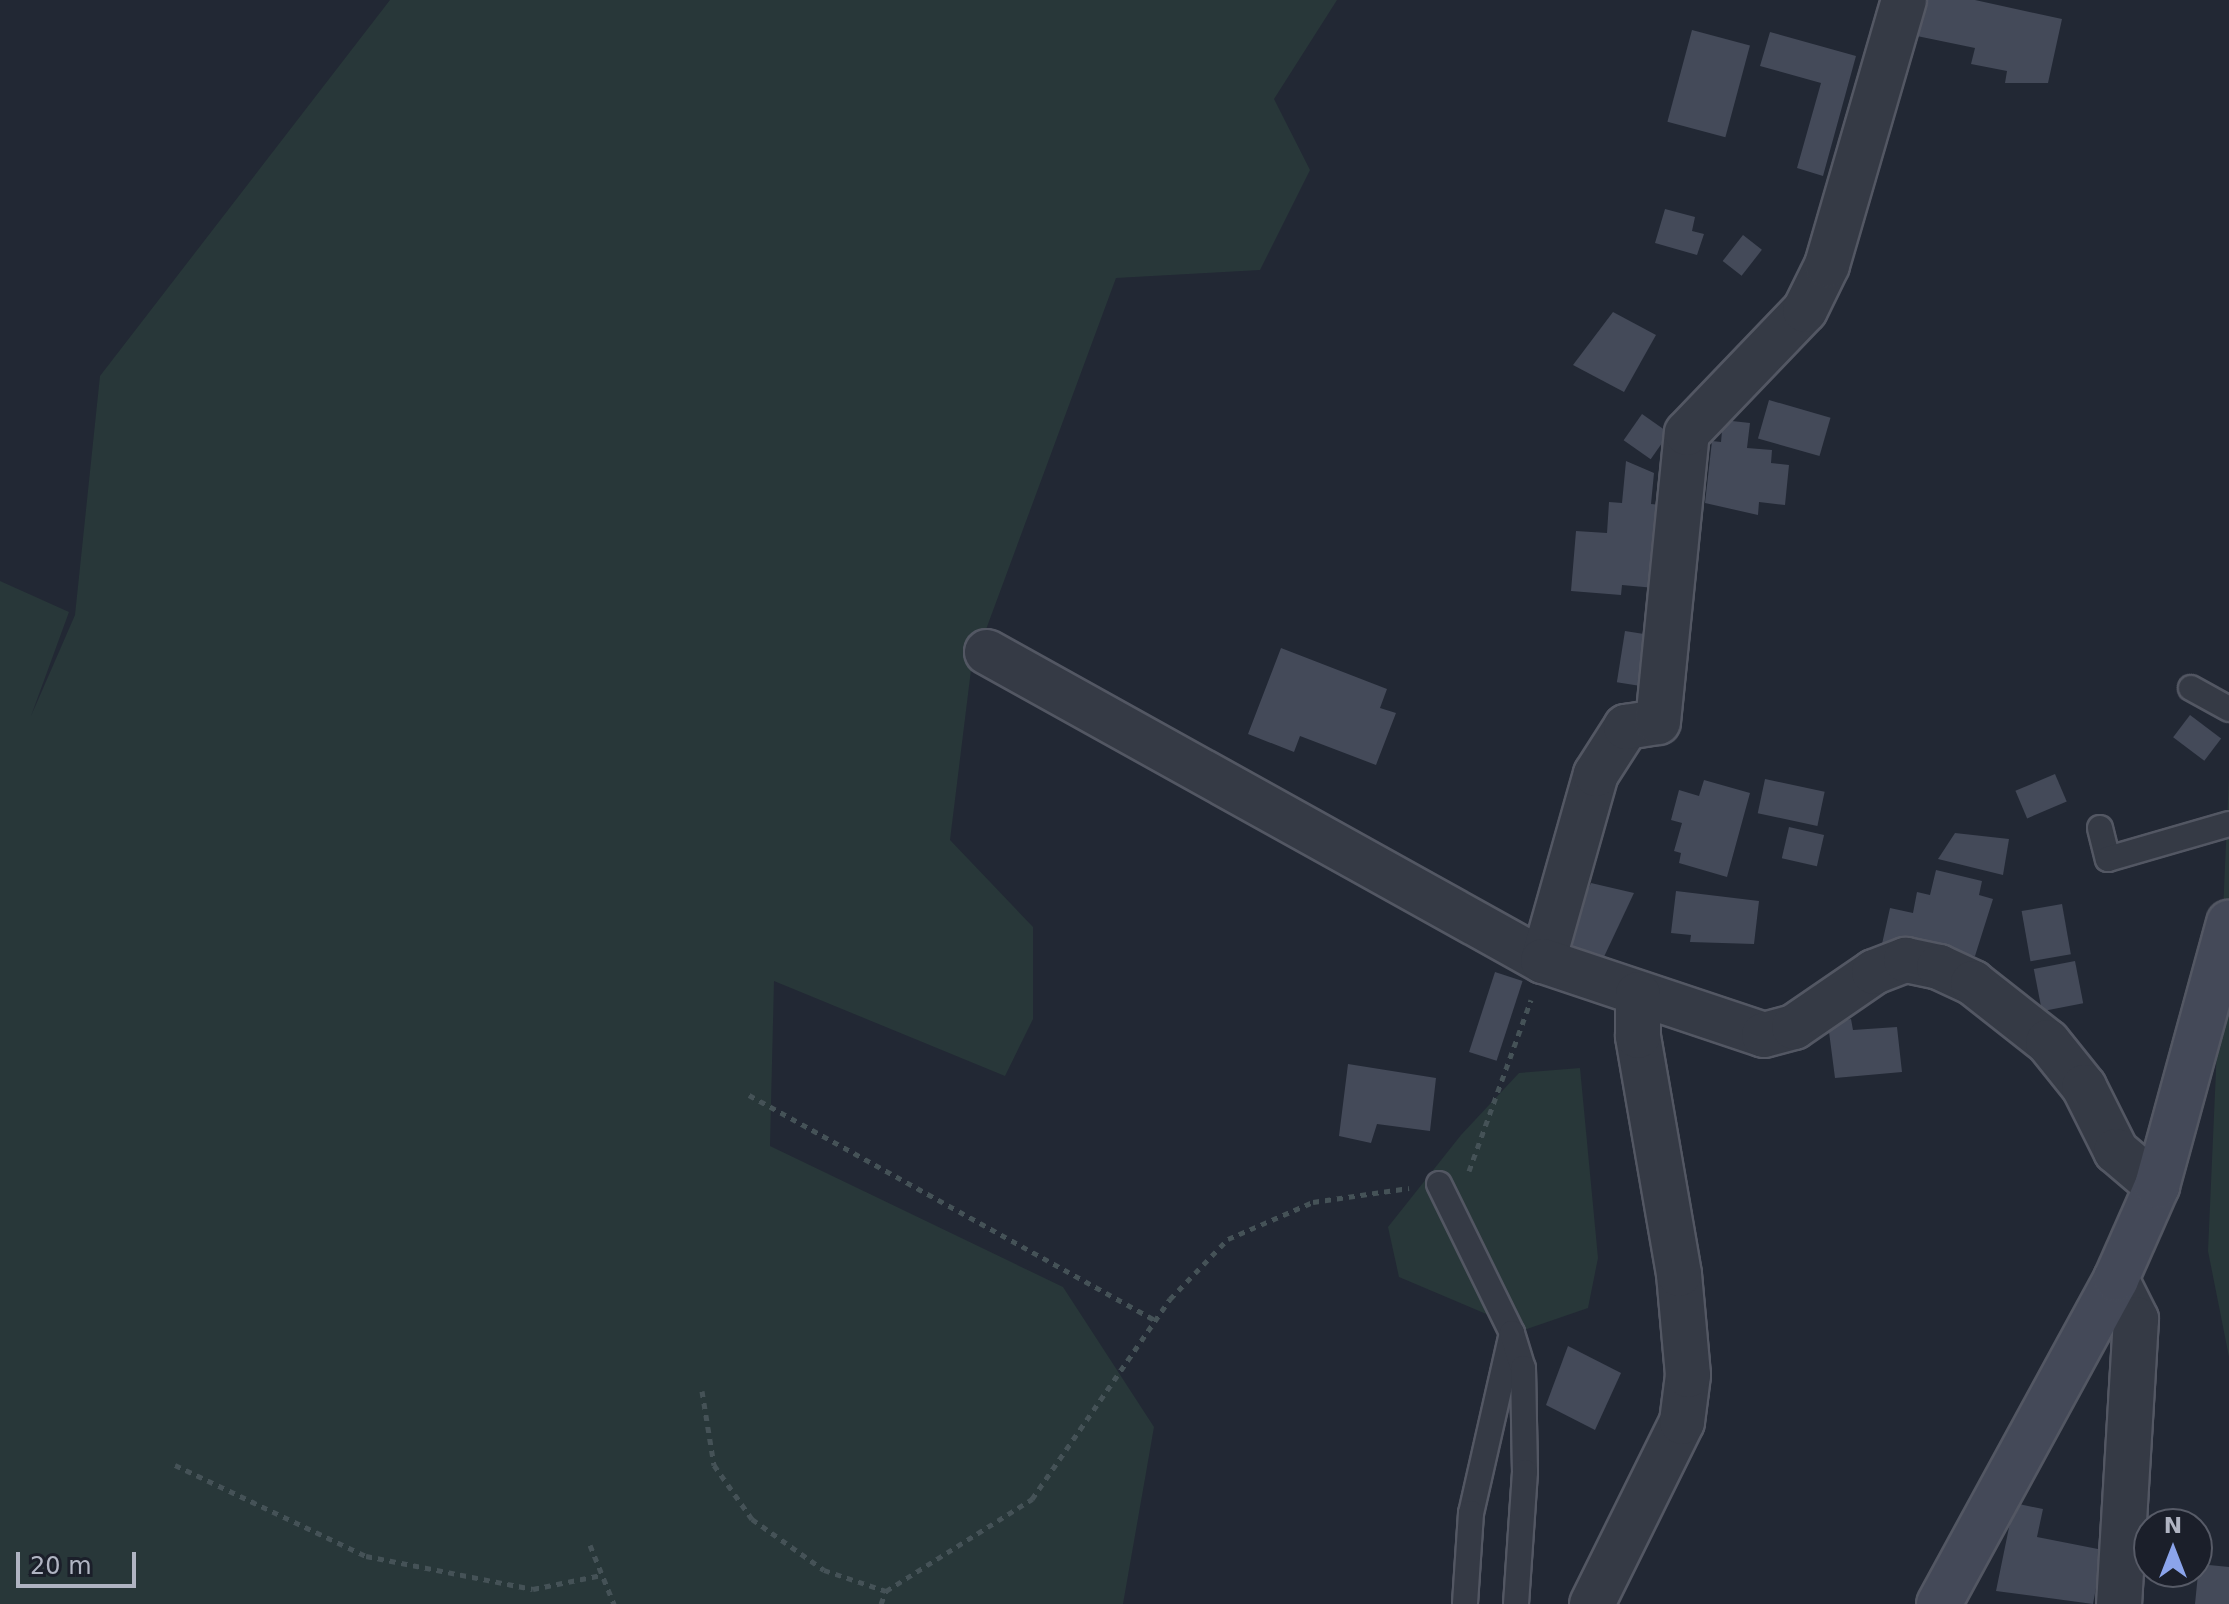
<!DOCTYPE html>
<style>
body{margin:0}
#map{position:relative;width:2229px;height:1604px;overflow:hidden;background:#222834;font-family:"DejaVu Sans",sans-serif}
div>[style]{position:absolute}
.green>*{inset:0;background:#283739}
.building>*{inset:0;background:#444a59;transform-origin:0 0}
.path>*{height:5px;margin-top:-2.5px;transform-origin:0;background:repeating-linear-gradient(90deg,#455257 0 6px,transparent 0 12px)}
.roads{filter:drop-shadow(2px 0 #535763) drop-shadow(-2px 0 #535763) drop-shadow(0 2px #535763) drop-shadow(0 -2px #535763)}
.lane>*{height:24px;margin:-12px;padding:0 12px;transform-origin:12px;border-radius:12px;background:#353a45}
.street>*{height:44px;margin:-22px;padding:0 22px;transform-origin:22px;border-radius:22px;background:#353a45}
.secondary>*{height:44px;margin:-22px;padding:0 22px;transform-origin:22px;border-radius:22px;background:#444958}
span{translate:-50% -50%;white-space:nowrap;text-align:center;line-height:1.15;-webkit-text-stroke:8px #1b1f2a;paint-order:stroke}
.north{position:absolute;left:2133px;top:1508px;width:80px;height:80px;box-sizing:border-box;background:#1b1f2a;border:2px solid #575b67;border-radius:50%;rotate:0deg;font-size:22px;font-weight:700;line-height:32px;text-align:center;color:#b0b4c2}
.north::after{content:'';display:block;margin:auto;width:28px;height:36px;background:#8ba4eb;clip-path:polygon(50% 0,100% 100%,50% 72%,0 100%)}
.scale{position:absolute;left:16px;top:1552px;width:120px;height:36px;box-sizing:border-box;border:4px solid #b0b4c2;border-top:0;padding-left:10px;font-size:24px;line-height:28px;white-space:nowrap;color:#b0b4c2;-webkit-text-stroke:6px #1b1f2a;paint-order:stroke}
</style>
<div id="map">
<div class="green">
<div style="clip-path:polygon(390px 0,1337px 0,1274px 99px,1310px 170px,1260px 270px,1116px 278px,971px 670px,950px 840px,1033px 927px,1033px 1019px,1005px 1076px,774px 981px,770px 1146px,1063px 1287px,1154px 1427px,1123px 1604px,0 1604px,0 581px,69px 612px,31px 716px,75px 615px,100px 376px)"></div>
<div style="clip-path:polygon(2229px 776px,2229px 1357px,2208px 1251px)"></div>
<div style="clip-path:polygon(1580px 1068px,1598px 1258px,1588px 1308px,1524px 1330px,1399px 1277px,1388px 1227px,1461px 1135px,1519px 1073px)"></div>
</div>
<div class="building">
<div style="clip-path:polygon(1919px 0,1975px 0,2062px 19px,2048px 83px,2005px 83px,2007px 71px,1971px 64px,1975px 48px,1912px 35px)"></div>
<div style="left:1692px;top:30px;width:60px;height:95px;rotate:15deg"></div>
<div style="clip-path:polygon(1770px 32px,1856px 56px,1823px 176px,1797px 168px,1821px 83px,1760px 66px)"></div>
<div style="clip-path:polygon(1665px 209px,1695px 217px,1692px 231px,1704px 234px,1697px 255px,1655px 243px)"></div>
<div style="left:1743px;top:235px;width:24px;height:33px;rotate:38deg"></div>
<div style="clip-path:polygon(1613px 312px,1656px 335px,1624px 392px,1573px 365px)"></div>
<div style="left:1769px;top:400px;width:64px;height:40px;rotate:16deg"></div>
<div style="left:1642px;top:414px;width:33px;height:32px;rotate:35deg"></div>
<div style="clip-path:polygon(1723px 420px,1750px 423px,1747px 448px,1772px 450px,1771px 463px,1789px 465px,1785px 505px,1759px 502px,1758px 515px,1705px 503px,1712px 441px,1721px 442px)"></div>
<div style="clip-path:polygon(1626px 461px,1654px 473px,1651px 504px,1661px 505px,1655px 588px,1622px 585px,1621px 595px,1571px 591px,1576px 531px,1607px 533px,1609px 502px,1622px 503px)"></div>
<div style="left:1625px;top:631px;width:32px;height:52px;rotate:9deg"></div>
<div style="clip-path:polygon(1281px 648px,1387px 689px,1380px 708px,1396px 713px,1376px 765px,1300px 736px,1294px 752px,1248px 734px)"></div>
<div style="left:2190px;top:715px;width:39px;height:28px;rotate:37deg"></div>
<div style="left:2055px;top:774px;width:30px;height:43px;rotate:67deg"></div>
<div style="left:1765px;top:779px;width:61px;height:35px;rotate:12deg"></div>
<div style="clip-path:polygon(1704px 780px,1750px 793px,1727px 877px,1679px 863px,1681px 853px,1674px 851px,1682px 823px,1671px 820px,1679px 790px,1699px 796px)"></div>
<div style="left:1789px;top:827px;width:36px;height:32px;rotate:13deg"></div>
<div style="clip-path:polygon(1955px 833px,2009px 839px,2003px 875px,1938px 859px)"></div>
<div style="clip-path:polygon(1936px 870px,1982px 881px,1979px 895px,1993px 899px,1975px 956px,1882px 944px,1890px 908px,1913px 913px,1917px 892px,1930px 895px)"></div>
<div style="clip-path:polygon(1591px 883px,1634px 893px,1602px 961px,1564px 942px)"></div>
<div style="clip-path:polygon(1676px 891px,1759px 901px,1754px 944px,1690px 942px,1691px 935px,1671px 933px)"></div>
<div style="left:2062px;top:904px;width:51px;height:41px;rotate:80deg"></div>
<div style="left:2075px;top:961px;width:43px;height:42px;rotate:79deg"></div>
<div style="left:1495px;top:972px;width:29px;height:84px;rotate:18deg"></div>
<div style="clip-path:polygon(1851px 1019px,1853px 1030px,1897px 1027px,1902px 1072px,1835px 1078px,1828px 1024px)"></div>
<div style="clip-path:polygon(1348px 1064px,1436px 1078px,1430px 1131px,1377px 1124px,1371px 1143px,1339px 1136px)"></div>
<div style="clip-path:polygon(1568px 1346px,1621px 1373px,1595px 1430px,1546px 1405px)"></div>
<div style="clip-path:polygon(2014px 1503px,2043px 1509px,2037px 1537px,2103px 1550px,2093px 1604px,1996px 1591px)"></div>
<div style="clip-path:polygon(2199px 1564px,2229px 1567px,2229px 1604px,2195px 1604px)"></div>
</div>
<div class="path">
<div style="left:749px;top:1095px;width:464px;rotate:29deg"></div>
<div style="left:1469px;top:1171px;width:182px;rotate:-70.1deg"></div>
<div style="left:702px;top:1391px;width:75px;rotate:80.8deg"></div>
<div style="left:714px;top:1465px;width:66px;rotate:54.9deg"></div>
<div style="left:752px;top:1519px;width:88px;rotate:35.3deg"></div>
<div style="left:824px;top:1570px;width:65px;rotate:18.7deg"></div>
<div style="left:175px;top:1465px;width:212px;rotate:25.5deg"></div>
<div style="left:366px;top:1556px;width:170px;rotate:11.2deg"></div>
<div style="left:533px;top:1589px;width:70px;rotate:-11.5deg"></div>
<div style="left:590px;top:1545px;width:64px;rotate:67.9deg"></div>
<div style="left:881px;top:1604px;width:14px;rotate:-69deg"></div>
<div style="left:886px;top:1591px;width:173px;rotate:-32.2deg"></div>
<div style="left:1032px;top:1499px;width:243px;rotate:-55.4deg"></div>
<div style="left:1170px;top:1299px;width:83px;rotate:-46deg"></div>
<div style="left:1228px;top:1239px;width:93px;rotate:-23.5deg"></div>
<div style="left:1313px;top:1202px;width:97px;rotate:-8.3deg"></div>
</div>
<div class="roads">
<div class="lane">
<div style="left:2191px;top:688px;width:43px;rotate:28.9deg"></div>
<div style="left:2100px;top:828px;width:32px;rotate:76deg"></div>
<div style="left:2108px;top:859px;width:126px;rotate:-16.1deg"></div>
<div style="left:1439px;top:1184px;width:166px;rotate:63.9deg"></div>
<div style="left:1512px;top:1333px;width:185px;rotate:102.8deg"></div>
<div style="left:1471px;top:1513px;width:91px;rotate:93.8deg"></div>
<div style="left:1512px;top:1333px;width:37px;rotate:73deg"></div>
<div style="left:1523px;top:1368px;width:104px;rotate:88.9deg"></div>
<div style="left:1525px;top:1472px;width:132px;rotate:93.9deg"></div>
</div>
<div class="street">
<div style="left:987px;top:652px;width:636px;rotate:29.06deg"></div>
<div style="left:1543px;top:961px;width:194px;rotate:-74.2deg"></div>
<div style="left:1596px;top:774px;width:56px;rotate:-57.4deg"></div>
<div style="left:1626px;top:727px;width:32px;rotate:-9deg"></div>
<div style="left:1658px;top:722px;width:290px;rotate:-84.3deg"></div>
<div style="left:1687px;top:433px;width:170px;rotate:-46.2deg"></div>
<div style="left:1805px;top:310px;width:50px;rotate:-63.9deg"></div>
<div style="left:1827px;top:265px;width:276px;rotate:-73.8deg"></div>
<div style="left:1543px;top:961px;width:233px;rotate:18.5deg"></div>
<div style="left:1764px;top:1035px;width:31px;rotate:-15deg"></div>
<div style="left:1794px;top:1027px;width:97px;rotate:-34.5deg"></div>
<div style="left:1874px;top:972px;width:34px;rotate:-21deg"></div>
<div style="left:1906px;top:960px;width:34px;rotate:12deg"></div>
<div style="left:1939px;top:967px;width:38px;rotate:25deg"></div>
<div style="left:1973px;top:983px;width:95px;rotate:38.2deg"></div>
<div style="left:2048px;top:1042px;width:58px;rotate:51.3deg"></div>
<div style="left:2084px;top:1087px;width:72px;rotate:63.4deg"></div>
<div style="left:2116px;top:1151px;width:54px;rotate:40.5deg"></div>
<div style="left:2116px;top:1279px;width:45px;rotate:63.4deg"></div>
<div style="left:2136px;top:1319px;width:286px;rotate:93.4deg"></div>
<div style="left:1592px;top:1604px;width:203px;rotate:-63.7deg"></div>
<div style="left:1682px;top:1422px;width:47px;rotate:-82.7deg"></div>
<div style="left:1688px;top:1375px;width:101px;rotate:-95.1deg"></div>
<div style="left:1679px;top:1274px;width:242px;rotate:-99.8deg"></div>
<div style="left:1638px;top:1036px;width:42px;rotate:-90deg"></div>
</div>
<div class="secondary">
<div style="left:1939px;top:1604px;width:370px;rotate:-61.4deg"></div>
<div style="left:2116px;top:1279px;width:102px;rotate:-66.2deg"></div>
<div style="left:2157px;top:1186px;width:273px;rotate:-74.7deg"></div>
</div>
</div>
<div class="north">N</div>
<div class="scale">20 m</div>
</div>
